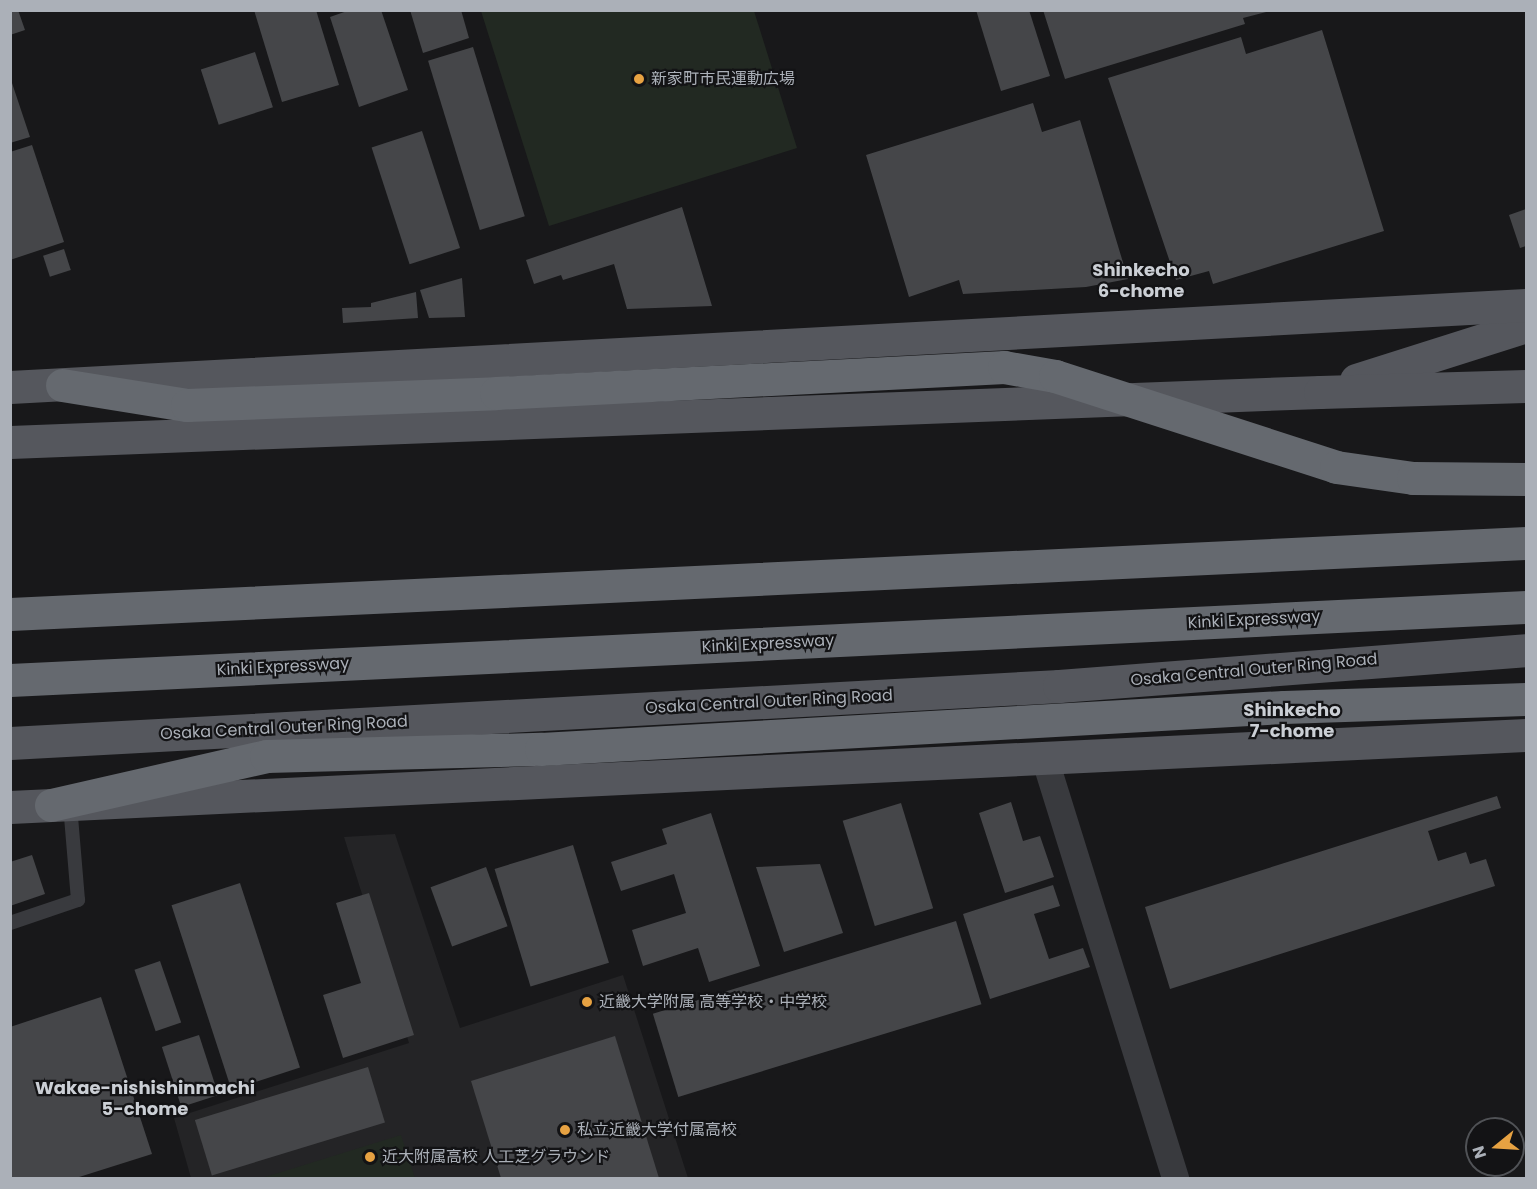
<!DOCTYPE html>
<meta charset="utf-8">
<style>
body{margin:0}
#map{position:relative;width:1537px;height:1189px;overflow:hidden;background:#18181a;font-family:Poppins,"Noto Sans JP",sans-serif}
div>[style]{position:absolute}
.built>*{inset:0;background:#242426}
.green>*{inset:0;background:#222922}
.building>*{inset:0;background:#454649;transform-origin:0 0}
.lane>*{height:14px;margin:-7px;padding:0 7px;transform-origin:7px;border-radius:7px;background:#393a3e}
.street>*{height:27px;margin:-13.5px;padding:0 13.5px;transform-origin:13.5px;border-radius:13.5px;background:#393a3e}
.primary>*{height:33px;margin:-16.5px;padding:0 16.5px;transform-origin:16.5px;border-radius:16.5px;background:#55575d}
.highway>*{height:33px;margin:-16.5px;padding:0 16.5px;transform-origin:16.5px;border-radius:16.5px;background:#65696f}
.highway-bridge>*{height:33px;margin:-16.5px;padding:0 16.5px;transform-origin:16.5px;border-radius:16.5px;background:#65696f}
.dots>*{width:16px;height:16px;translate:-50% -50%;box-sizing:border-box;border:3px solid #131315;border-radius:50%}
span{translate:-50% -50%;white-space:nowrap;text-align:center;line-height:1.15;-webkit-text-stroke:4.5px #131315;paint-order:stroke}
.poi-label{font-size:16px;color:#abb0b8}
.left{translate:0 -50%;text-align:left}
.street-label{font-size:16px;color:#abb0b8}
.neighbourhood-label{font-size:18px;color:#cbcfd5;font-weight:700}
.frame{position:absolute;inset:0;border:12px solid #abb0b8;pointer-events:none}
.north{position:absolute;left:1465px;top:1117px;width:60px;height:60px;box-sizing:border-box;background:#131315;border:2px solid #505256;border-radius:50%;rotate:252deg;font-size:16px;font-weight:700;line-height:24px;text-align:center;color:#abb0b8}
.north::after{content:'';display:block;margin:auto;width:21px;height:27px;background:#e7a242;clip-path:polygon(50% 0,100% 100%,50% 72%,0 100%)}
</style>
<div id="map">
<div class="built">
<div style="clip-path:polygon(395px 834px,460px 1028px,623px 975px,688px 1178px,191px 1178px,174px 1118px,409px 1043px,344px 837px)"></div>
</div>
<div class="green">
<div style="clip-path:polygon(481px 11px,754px 11px,797px 148px,549px 226px)"></div>
<div style="clip-path:polygon(401px 1135px,415px 1178px,262px 1178px)"></div>
</div>
<div class="building">
<div style="clip-path:polygon(10px 10px,18px 10px,25px 30px,10px 35px)"></div>
<div style="clip-path:polygon(254px 10px,316px 10px,339px 85px,282px 102px)"></div>
<div style="clip-path:polygon(350px 10px,381px 10px,408px 90px,359px 107px,330px 17px)"></div>
<div style="clip-path:polygon(410px 10px,461px 10px,469px 38px,423px 53px)"></div>
<div style="clip-path:polygon(976px 10px,1029px 10px,1050px 76px,1001px 91px)"></div>
<div style="clip-path:polygon(1043px 10px,1270px 10px,1270px 11px,1243px 18px,1245px 24px,1065px 79px)"></div>
<div style="clip-path:polygon(1322px 30px,1384px 231px,1213px 284px,1209px 271px,1176px 280px,1108px 78px,1241px 37px,1246px 54px)"></div>
<div style="left:473px;top:47px;width:177px;height:47px;rotate:73deg"></div>
<div style="left:255px;top:52px;width:58px;height:57px;rotate:72deg"></div>
<div style="clip-path:polygon(10px 77px,30px 137px,10px 143px)"></div>
<div style="clip-path:polygon(1033px 103px,1042px 132px,1080px 120px,1128px 279px,1086px 287px,963px 294px,959px 280px,909px 297px,866px 155px)"></div>
<div style="left:422px;top:131px;width:123px;height:53px;rotate:72deg"></div>
<div style="clip-path:polygon(32px 145px,64px 242px,10px 260px,10px 152px)"></div>
<div style="clip-path:polygon(682px 207px,712px 306px,627px 309px,614px 264px,563px 280px,561px 275px,534px 284px,526px 260px)"></div>
<div style="clip-path:polygon(1526px 209px,1526px 246px,1520px 248px,1509px 215px)"></div>
<div style="left:64px;top:249px;width:22px;height:22px;rotate:72deg"></div>
<div style="clip-path:polygon(462px 278px,465px 317px,429px 318px,420px 290px)"></div>
<div style="clip-path:polygon(416px 292px,418px 318px,343px 323px,342px 308px,371px 307px,371px 303px)"></div>
<div style="clip-path:polygon(1497px 796px,1501px 808px,1428px 831px,1438px 861px,1466px 852px,1470px 864px,1486px 859px,1495px 886px,1170px 989px,1145px 907px)"></div>
<div style="clip-path:polygon(1011px 802px,1023px 841px,1040px 836px,1054px 877px,1005px 893px,979px 813px)"></div>
<div style="left:901px;top:803px;width:110px;height:61px;rotate:73deg"></div>
<div style="clip-path:polygon(711px 813px,760px 966px,709px 982px,698px 948px,643px 966px,632px 930px,686px 913px,674px 874px,621px 891px,611px 862px,667px 844px,662px 829px)"></div>
<div style="left:573px;top:845px;width:123px;height:82px;rotate:73deg"></div>
<div style="clip-path:polygon(32px 855px,45px 894px,10px 906px,10px 862px)"></div>
<div style="clip-path:polygon(820px 864px,843px 933px,784px 952px,756px 867px)"></div>
<div style="left:486px;top:867px;width:63px;height:59px;rotate:70deg"></div>
<div style="left:240px;top:883px;width:194px;height:72px;rotate:72deg"></div>
<div style="clip-path:polygon(1053px 885px,1060px 906px,1034px 914px,1049px 959px,1083px 948px,1090px 967px,990px 999px,963px 914px)"></div>
<div style="clip-path:polygon(369px 893px,414px 1035px,343px 1058px,323px 995px,361px 983px,336px 903px)"></div>
<div style="left:956px;top:921px;width:87px;height:317px;rotate:73deg"></div>
<div style="left:160px;top:961px;width:65px;height:27px;rotate:71deg"></div>
<div style="clip-path:polygon(101px 997px,152px 1154px,76px 1178px,10px 1178px,10px 1027px)"></div>
<div style="left:199px;top:1035px;width:63px;height:39px;rotate:72deg"></div>
<div style="clip-path:polygon(615px 1036px,659px 1178px,501px 1178px,471px 1081px)"></div>
<div style="left:368px;top:1067px;width:58px;height:181px;rotate:73deg"></div>
</div>
<div class="lane">
<div style="left:10px;top:923px;width:72px;rotate:-18.7deg"></div>
<div style="left:78px;top:900px;width:96px;rotate:-94.8deg"></div>
</div>
<div class="street">
<div style="left:1044px;top:757px;width:441px;rotate:72.7deg"></div>
</div>
<div class="primary">
<div style="left:1356px;top:380px;width:178px;rotate:-17.6deg"></div>
<div style="left:10px;top:387px;width:1518px;rotate:-3.1deg"></div>
<div style="left:10px;top:442px;width:1311px;rotate:-2.19deg"></div>
<div style="left:1320px;top:392px;width:206px;rotate:-1.7deg"></div>
<div style="left:10px;top:743px;width:1051px;rotate:-3.11deg"></div>
<div style="left:1059px;top:686px;width:468px;rotate:-4.4deg"></div>
<div style="left:10px;top:807px;width:1518px;rotate:-2.72deg"></div>
</div>
<div class="highway">
<div style="left:62px;top:385px;width:127px;rotate:9.1deg"></div>
<div style="left:187px;top:405px;width:309px;rotate:-2.2deg"></div>
<div style="left:10px;top:614px;width:1518px;rotate:-2.68deg"></div>
<div style="left:10px;top:680px;width:1518px;rotate:-2.76deg"></div>
<div style="left:51px;top:805px;width:221px;rotate:-12.8deg"></div>
<div style="left:266px;top:756px;width:275px;rotate:-1.5deg"></div>
<div style="left:541px;top:749px;width:744px;rotate:-3.24deg"></div>
<div style="left:1284px;top:707px;width:242px;rotate:-1.9deg"></div>
</div>
<div class="highway-bridge">
<div style="left:496px;top:393px;width:509px;rotate:-2.93deg"></div>
<div style="left:1004px;top:367px;width:52px;rotate:10deg"></div>
<div style="left:1055px;top:376px;width:295px;rotate:17.9deg"></div>
<div style="left:1336px;top:467px;width:78px;rotate:8.1deg"></div>
<div style="left:1413px;top:478px;width:113px;rotate:0.5deg"></div>
</div>
<div class="dots">
<div style="left:639px;top:79px;background:#e7a242"></div>
<div style="left:587px;top:1002px;background:#e7a242"></div>
<div style="left:565px;top:1130px;background:#e7a242"></div>
<div style="left:370px;top:1157px;background:#e7a242"></div>
</div>
<div class="poi-label">
<span class="left" style="left:651px;top:79px">新家町市民運動広場</span>
<span class="left" style="left:599px;top:1002px">近畿大学附属 高等学校・中学校</span>
<span class="left" style="left:577px;top:1130px">私立近畿大学付属高校</span>
<span class="left" style="left:382px;top:1157px">近大附属高校 人工芝グラウンド</span>
</div>
<div class="street-label">
<span style="left:1254px;top:620px;rotate:-3deg">Kinki Expressway</span>
<span style="left:768px;top:644px;rotate:-3deg">Kinki Expressway</span>
<span style="left:283px;top:667px;rotate:-3deg">Kinki Expressway</span>
<span style="left:1254px;top:670px;rotate:-5deg">Osaka Central Outer Ring Road</span>
<span style="left:769px;top:702px;rotate:-3deg">Osaka Central Outer Ring Road</span>
<span style="left:284px;top:728px;rotate:-3deg">Osaka Central Outer Ring Road</span>
</div>
<div class="neighbourhood-label">
<span style="left:1141px;top:281px">Shinkecho<br>6-chome</span>
<span style="left:1292px;top:721px">Shinkecho<br>7-chome</span>
<span style="left:145px;top:1099px">Wakae-nishishinmachi<br>5-chome</span>
</div>
<div class="frame"></div>
<div class="north">N</div>
</div>
